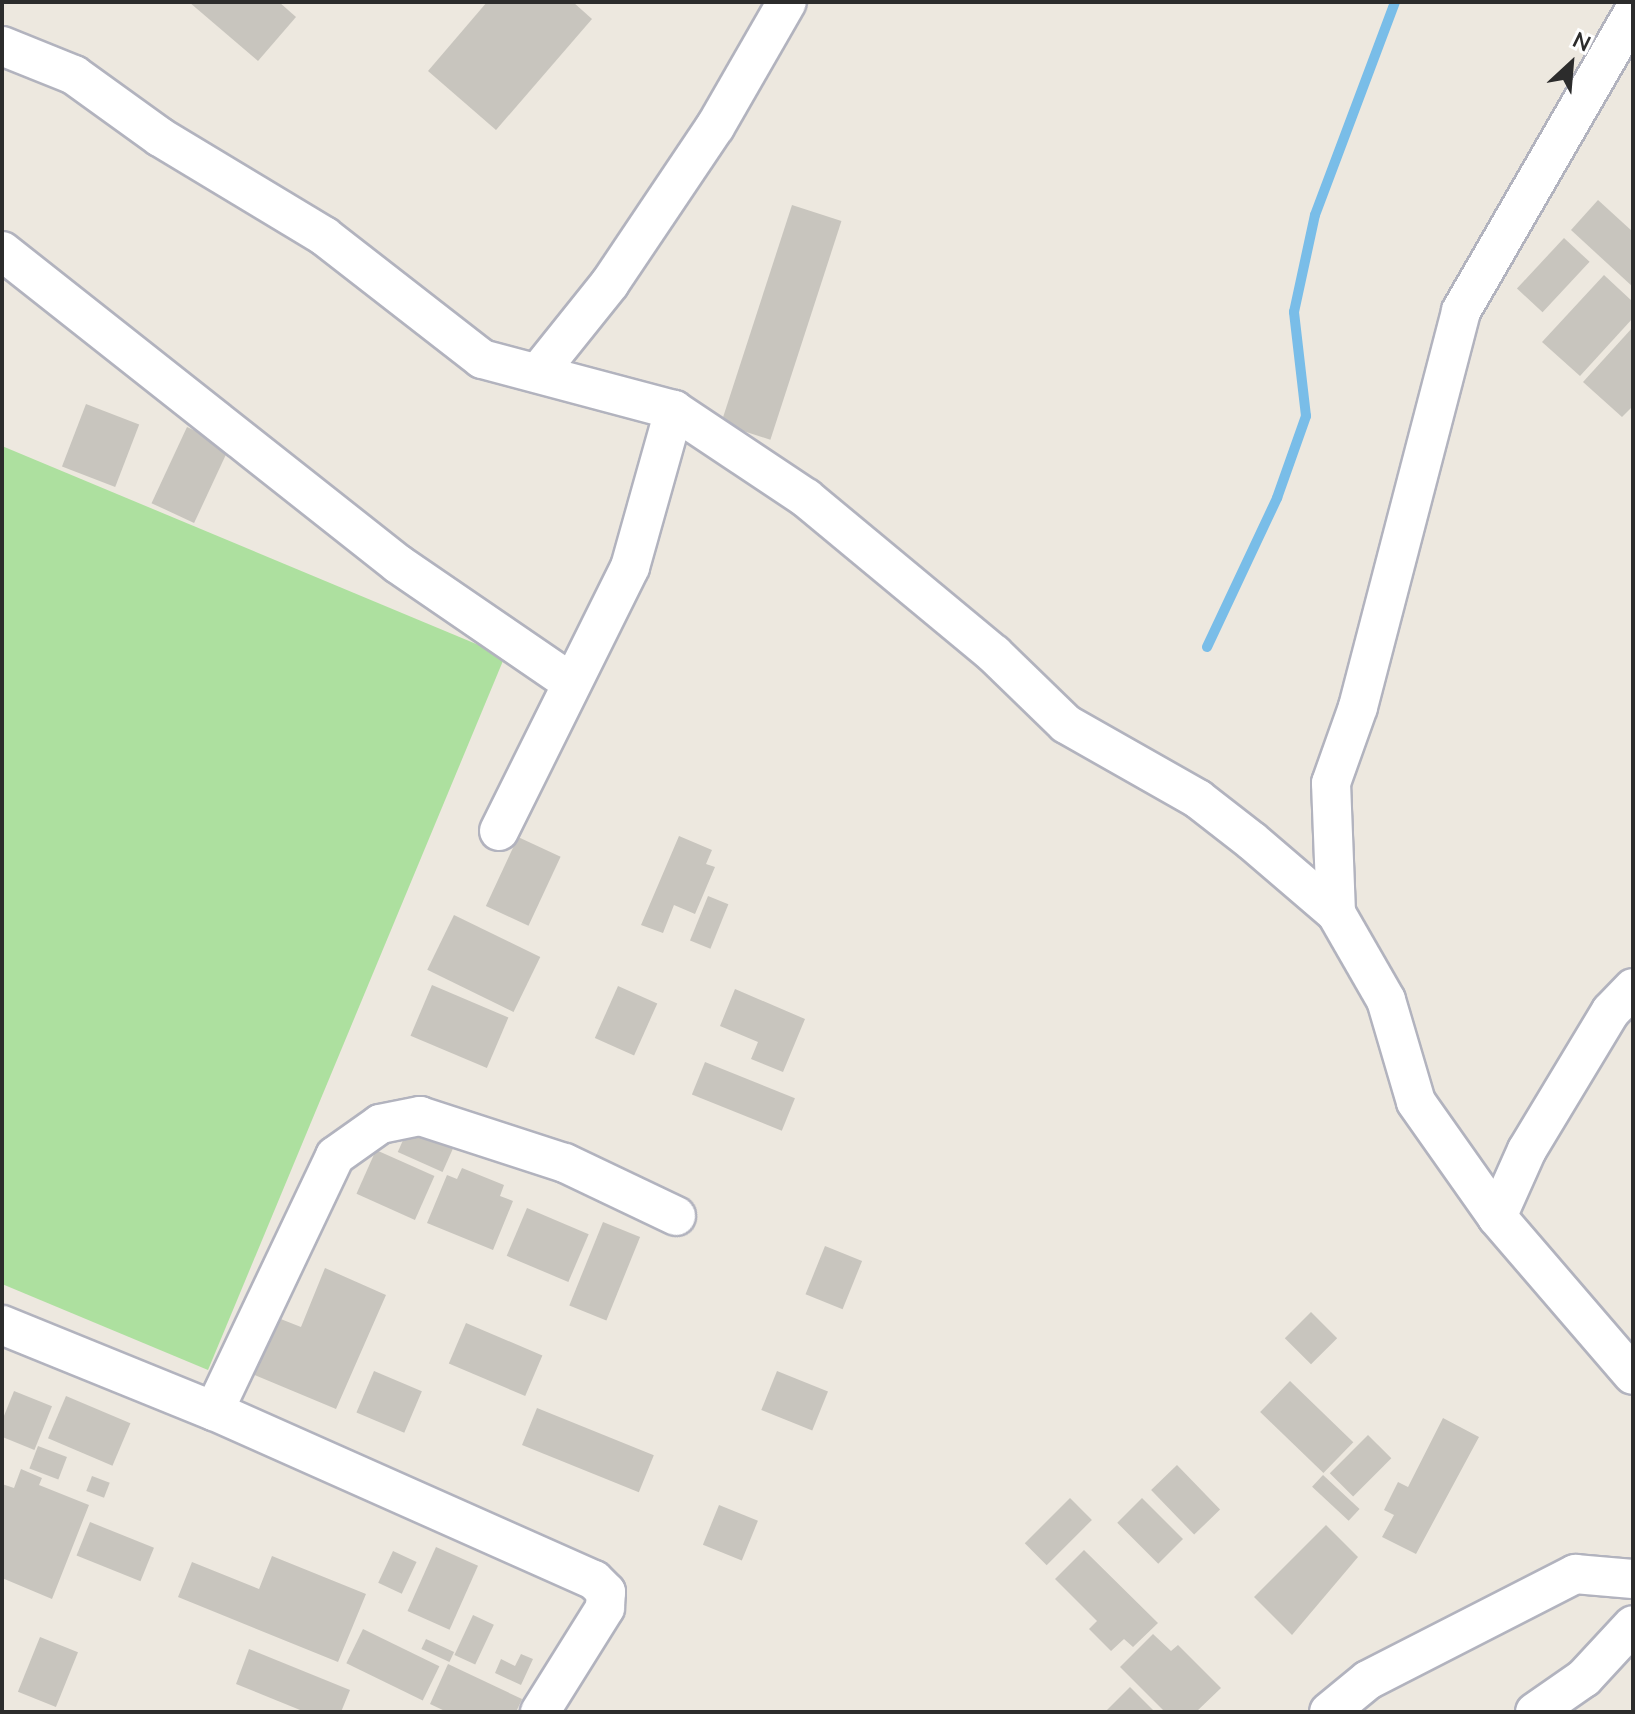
<!DOCTYPE html>
<style>
body{margin:0}
#map{position:relative;width:1635px;height:1714px;overflow:hidden;background:#ede8df;font-family:"Nunito Sans",sans-serif}
div>[style]{position:absolute}
.green>*{inset:0;background:#ade09f}
.stream>*{height:10px;margin:-5px;padding:0 5px;transform-origin:5px;border-radius:5px;background:#79bde8}
.building>*{inset:0;background:#c8c5be;transform-origin:0 0}
.roads{filter:drop-shadow(2px 0 #b2b3be) drop-shadow(-2px 0 #b2b3be) drop-shadow(0 2px #b2b3be) drop-shadow(0 -2px #b2b3be)}
.minor>*{height:38px;margin:-19px;padding:0 19px;transform-origin:19px;border-radius:19px;background:#fff}
span{translate:-50% -50%;white-space:nowrap;text-align:center;line-height:1.15;-webkit-text-stroke:6px #fff;paint-order:stroke}
.frame{position:absolute;inset:0;border:4px solid #2c2c2c;pointer-events:none}
.north{position:absolute;left:1531px;top:24px;width:80px;height:80px;-webkit-text-stroke:6px #fff;paint-order:stroke;rotate:26deg;font-size:22px;font-weight:700;line-height:32px;text-align:center;color:#2c2c2c}
.north::after{content:'';display:block;margin:auto;width:28px;height:36px;background:#2c2c2c;clip-path:polygon(50% 0,100% 100%,50% 72%,0 100%)}
</style>
<div id="map">
<div class="green">
<div style="clip-path:polygon(2px 446px,505px 656px,208px 1370px,2px 1284px)"></div>
</div>
<div class="stream">
<div style="left:1207px;top:647px;width:165px;rotate:-64.8deg"></div>
<div style="left:1277px;top:498px;width:87px;rotate:-70.5deg"></div>
<div style="left:1306px;top:416px;width:105px;rotate:-96.6deg"></div>
<div style="left:1294px;top:312px;width:99px;rotate:-77.8deg"></div>
<div style="left:1315px;top:215px;width:228px;rotate:-69.4deg"></div>
</div>
<div class="building">
<div style="clip-path:polygon(189px 2px,279px 2px,296px 17px,258px 61px)"></div>
<div style="clip-path:polygon(487px 2px,573px 2px,592px 19px,496px 130px,428px 71px)"></div>
<div style="clip-path:polygon(1598px 200px,1633px 232px,1633px 287px,1571px 230px)"></div>
<div style="left:792px;top:205px;width:52px;height:230px;rotate:18deg"></div>
<div style="left:1564px;top:238px;width:35px;height:69px;rotate:43deg"></div>
<div style="clip-path:polygon(1604px 275px,1633px 302px,1633px 318px,1580px 376px,1542px 342px)"></div>
<div style="clip-path:polygon(1633px 327px,1633px 406px,1622px 417px,1583px 382px)"></div>
<div style="left:86px;top:404px;width:57px;height:67px;rotate:21deg"></div>
<div style="left:187px;top:427px;width:47px;height:84px;rotate:25deg"></div>
<div style="clip-path:polygon(679px 836px,712px 850px,706px 864px,715px 867px,695px 914px,674px 905px,663px 933px,641px 925px)"></div>
<div style="left:518px;top:837px;width:47px;height:76px;rotate:25deg"></div>
<div style="left:708px;top:896px;width:22px;height:48px;rotate:22deg"></div>
<div style="left:454px;top:915px;width:96px;height:61px;rotate:26deg"></div>
<div style="left:432px;top:985px;width:83px;height:55px;rotate:23deg"></div>
<div style="left:618px;top:986px;width:43px;height:57px;rotate:24deg"></div>
<div style="clip-path:polygon(735px 989px,805px 1019px,783px 1072px,751px 1059px,758px 1042px,720px 1026px)"></div>
<div style="left:705px;top:1062px;width:97px;height:35px;rotate:22deg"></div>
<div style="left:412px;top:1120px;width:49px;height:35px;rotate:24deg"></div>
<div style="left:376px;top:1150px;width:64px;height:48px;rotate:24deg"></div>
<div style="clip-path:polygon(462px 1168px,504px 1185px,500px 1196px,513px 1201px,493px 1250px,427px 1223px,447px 1175px,457px 1179px)"></div>
<div style="left:527px;top:1208px;width:67px;height:52px;rotate:23deg"></div>
<div style="left:603px;top:1222px;width:40px;height:90px;rotate:22deg"></div>
<div style="left:825px;top:1246px;width:40px;height:52px;rotate:22deg"></div>
<div style="clip-path:polygon(325px 1268px,386px 1295px,336px 1409px,250px 1373px,273px 1316px,301px 1327px)"></div>
<div style="left:1311px;top:1312px;width:37px;height:37px;rotate:45deg"></div>
<div style="left:466px;top:1323px;width:83px;height:44px;rotate:23deg"></div>
<div style="left:374px;top:1371px;width:52px;height:45px;rotate:23deg"></div>
<div style="left:777px;top:1371px;width:55px;height:42px;rotate:22deg"></div>
<div style="left:1290px;top:1381px;width:88px;height:43px;rotate:44deg"></div>
<div style="left:14px;top:1391px;width:41px;height:47px;rotate:22deg"></div>
<div style="left:66px;top:1396px;width:70px;height:46px;rotate:23deg"></div>
<div style="left:537px;top:1408px;width:126px;height:40px;rotate:22deg"></div>
<div style="clip-path:polygon(1443px 1418px,1479px 1437px,1416px 1554px,1382px 1537px,1394px 1515px,1384px 1510px,1398px 1482px,1408px 1487px)"></div>
<div style="left:1368px;top:1435px;width:33px;height:54px;rotate:45deg"></div>
<div style="left:38px;top:1446px;width:31px;height:24px;rotate:21deg"></div>
<div style="left:1177px;top:1465px;width:62px;height:36px;rotate:46deg"></div>
<div style="clip-path:polygon(21px 1469px,42px 1478px,39px 1485px,89px 1505px,52px 1599px,2px 1578px,2px 1484px,14px 1488px)"></div>
<div style="left:1323px;top:1475px;width:50px;height:16px;rotate:43deg"></div>
<div style="left:92px;top:1476px;width:19px;height:16px;rotate:21deg"></div>
<div style="left:1070px;top:1498px;width:31px;height:64px;rotate:45deg"></div>
<div style="left:1142px;top:1498px;width:58px;height:35px;rotate:45deg"></div>
<div style="left:719px;top:1505px;width:42px;height:43px;rotate:22deg"></div>
<div style="left:90px;top:1522px;width:69px;height:36px;rotate:22deg"></div>
<div style="clip-path:polygon(1326px 1525px,1358px 1557px,1292px 1635px,1254px 1597px)"></div>
<div style="left:436px;top:1547px;width:46px;height:70px;rotate:24deg"></div>
<div style="clip-path:polygon(1084px 1550px,1158px 1623px,1133px 1647px,1124px 1639px,1111px 1651px,1089px 1629px,1097px 1621px,1055px 1579px)"></div>
<div style="left:393px;top:1551px;width:26px;height:35px;rotate:25deg"></div>
<div style="clip-path:polygon(272px 1556px,366px 1594px,338px 1662px,178px 1597px,192px 1562px,259px 1589px)"></div>
<div style="left:473px;top:1615px;width:23px;height:44px;rotate:25deg"></div>
<div style="left:363px;top:1629px;width:85px;height:38px;rotate:26deg"></div>
<div style="clip-path:polygon(1153px 1634px,1171px 1651px,1178px 1645px,1221px 1688px,1196px 1712px,1165px 1712px,1120px 1667px)"></div>
<div style="left:40px;top:1637px;width:41px;height:59px;rotate:22deg"></div>
<div style="left:426px;top:1639px;width:31px;height:11px;rotate:25deg"></div>
<div style="clip-path:polygon(249px 1649px,350px 1690px,341px 1712px,305px 1712px,236px 1684px)"></div>
<div style="clip-path:polygon(521px 1654px,533px 1659px,521px 1685px,495px 1673px,501px 1659px,515px 1666px)"></div>
<div style="clip-path:polygon(448px 1664px,522px 1699px,516px 1712px,447px 1712px,430px 1704px)"></div>
<div style="clip-path:polygon(1130px 1687px,1155px 1712px,1105px 1712px)"></div>
</div>
<div class="roads">
<div class="minor">
<div style="left:2px;top:46px;width:78px;rotate:21.9deg"></div>
<div style="left:74px;top:75px;width:106px;rotate:35.8deg"></div>
<div style="left:160px;top:137px;width:192px;rotate:31.1deg"></div>
<div style="left:324px;top:236px;width:200px;rotate:37.9deg"></div>
<div style="left:482px;top:359px;width:199px;rotate:14.9deg"></div>
<div style="left:674px;top:410px;width:159px;rotate:33.7deg"></div>
<div style="left:806px;top:498px;width:244px;rotate:39.7deg"></div>
<div style="left:994px;top:654px;width:100px;rotate:44.2deg"></div>
<div style="left:1066px;top:724px;width:152px;rotate:29.6deg"></div>
<div style="left:1198px;top:799px;width:68px;rotate:37.9deg"></div>
<div style="left:1252px;top:841px;width:111px;rotate:40.6deg"></div>
<div style="left:1336px;top:913px;width:100px;rotate:60.1deg"></div>
<div style="left:1386px;top:1000px;width:106px;rotate:73.6deg"></div>
<div style="left:1416px;top:1102px;width:141px;rotate:54.8deg"></div>
<div style="left:1497px;top:1217px;width:208px;rotate:49.3deg"></div>
<div style="left:2px;top:251px;width:505px;rotate:38.32deg"></div>
<div style="left:398px;top:564px;width:207px;rotate:34.4deg"></div>
<div style="left:538px;top:373px;width:115px;rotate:-51.3deg"></div>
<div style="left:610px;top:283px;width:188px;rotate:-56.1deg"></div>
<div style="left:715px;top:127px;width:144px;rotate:-60.1deg"></div>
<div style="left:499px;top:831px;width:295px;rotate:-63.6deg"></div>
<div style="left:630px;top:567px;width:163px;rotate:-74.3deg"></div>
<div style="left:1336px;top:913px;width:130px;rotate:-92.2deg"></div>
<div style="left:1331px;top:783px;width:81px;rotate:-70.4deg"></div>
<div style="left:1358px;top:707px;width:409px;rotate:-75.4deg"></div>
<div style="left:1461px;top:311px;width:344px;rotate:-60deg"></div>
<div style="left:1497px;top:1217px;width:73px;rotate:-65.9deg"></div>
<div style="left:1527px;top:1150px;width:162px;rotate:-58.9deg"></div>
<div style="left:1611px;top:1011px;width:32px;rotate:-46deg"></div>
<div style="left:2px;top:1325px;width:229px;rotate:22.1deg"></div>
<div style="left:214px;top:1411px;width:416px;rotate:24deg"></div>
<div style="left:594px;top:1580px;width:17px;rotate:45deg"></div>
<div style="left:606px;top:1592px;width:16px;rotate:94deg"></div>
<div style="left:605px;top:1608px;width:123px;rotate:122deg"></div>
<div style="left:214px;top:1411px;width:282px;rotate:-64.6deg"></div>
<div style="left:335px;top:1156px;width:55px;rotate:-35.4deg"></div>
<div style="left:380px;top:1124px;width:41px;rotate:-11.3deg"></div>
<div style="left:420px;top:1116px;width:152px;rotate:18deg"></div>
<div style="left:565px;top:1163px;width:123px;rotate:25.5deg"></div>
<div style="left:1329px;top:1712px;width:50px;rotate:-39.4deg"></div>
<div style="left:1368px;top:1680px;width:233px;rotate:-27.1deg"></div>
<div style="left:1575px;top:1574px;width:58px;rotate:4.9deg"></div>
<div style="left:1535px;top:1712px;width:60px;rotate:-34.8deg"></div>
<div style="left:1584px;top:1678px;width:72px;rotate:-47.2deg"></div>
</div>
</div>
<div class="frame"></div>
<div class="north">N</div>
</div>
